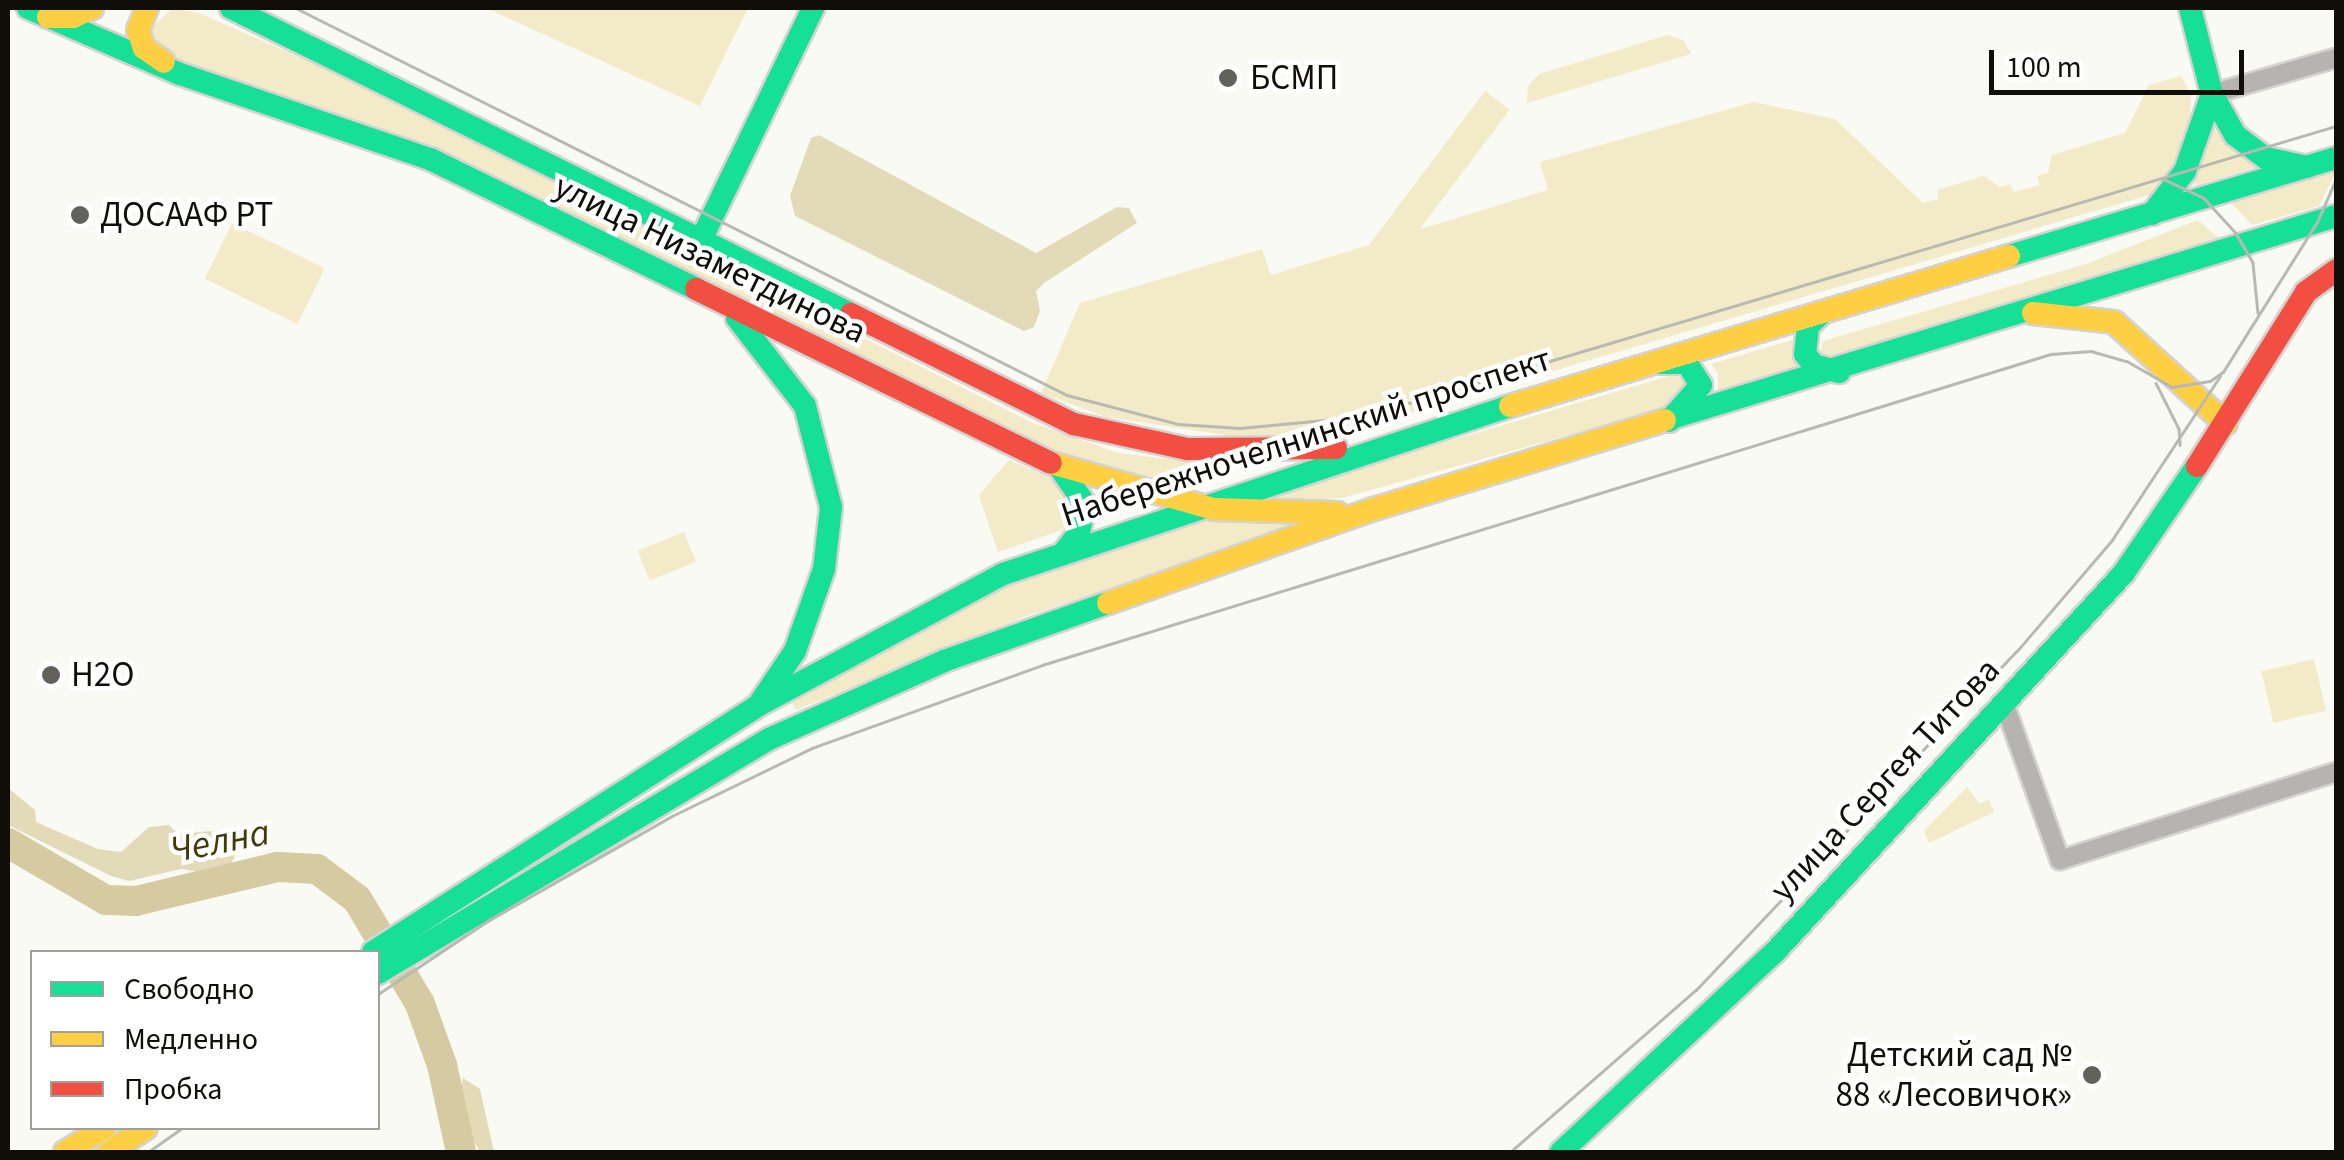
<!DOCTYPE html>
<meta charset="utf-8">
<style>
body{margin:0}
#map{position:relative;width:2344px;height:1160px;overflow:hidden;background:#fafaf4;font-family:"Source Sans 3",sans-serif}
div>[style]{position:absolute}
.green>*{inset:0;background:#f3eac7;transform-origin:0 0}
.forest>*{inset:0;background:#e3dbb8}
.river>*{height:30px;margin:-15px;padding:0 15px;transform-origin:15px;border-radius:15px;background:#d5caa0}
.roads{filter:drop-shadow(2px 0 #d4d3cf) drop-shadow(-2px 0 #d4d3cf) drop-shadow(0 2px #d4d3cf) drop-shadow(0 -2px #d4d3cf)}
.street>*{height:18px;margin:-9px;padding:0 9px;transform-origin:9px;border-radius:9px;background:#b5b4b1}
.fast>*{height:22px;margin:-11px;padding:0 11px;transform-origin:11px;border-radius:11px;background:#16e098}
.slow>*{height:22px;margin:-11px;padding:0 11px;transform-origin:11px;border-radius:11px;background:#ffcf43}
.jam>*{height:22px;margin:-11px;padding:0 11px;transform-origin:11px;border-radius:11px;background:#f24e42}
.tram>*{height:2.5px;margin:-1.25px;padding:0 1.25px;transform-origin:1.25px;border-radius:1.25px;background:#b9b9b4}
.dots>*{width:28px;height:28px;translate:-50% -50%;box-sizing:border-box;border:5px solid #fff;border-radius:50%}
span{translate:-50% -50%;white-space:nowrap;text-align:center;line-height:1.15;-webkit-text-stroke:9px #fff;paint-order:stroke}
.poi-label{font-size:35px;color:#100e08}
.left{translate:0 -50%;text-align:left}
.right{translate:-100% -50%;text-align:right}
.street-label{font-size:35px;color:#100e08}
.water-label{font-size:38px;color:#443909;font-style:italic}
.frame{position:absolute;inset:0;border:10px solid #100e08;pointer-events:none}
.legend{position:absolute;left:30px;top:950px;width:350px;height:180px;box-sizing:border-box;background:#fff;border:2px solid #9f9f9c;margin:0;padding:12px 18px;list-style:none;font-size:30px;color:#100e08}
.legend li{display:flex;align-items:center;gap:20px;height:50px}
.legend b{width:50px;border:2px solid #9f9f9c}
.scale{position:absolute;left:1989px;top:50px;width:255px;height:45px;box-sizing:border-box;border:5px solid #100e08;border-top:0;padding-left:12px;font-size:30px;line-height:35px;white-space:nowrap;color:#100e08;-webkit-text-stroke:8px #fff;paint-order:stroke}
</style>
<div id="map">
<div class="green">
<div style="clip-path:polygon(173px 8px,199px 13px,345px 77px,1033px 423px,1118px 453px,1232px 467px,1175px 493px,1058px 457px,451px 156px,160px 55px,150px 29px)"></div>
<div style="clip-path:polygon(486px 8px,748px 8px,700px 106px)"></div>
<div style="clip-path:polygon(1668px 35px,1683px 40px,1691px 54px,1527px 103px,1528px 86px,1539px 74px)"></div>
<div style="clip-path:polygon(2181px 76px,2191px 94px,2190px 121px,2172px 172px,2156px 193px,1394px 418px,1292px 436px,1232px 436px,1106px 417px,1041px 393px,1080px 303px,1262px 249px,1271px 275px,1548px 190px,1540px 162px,1754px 102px,1835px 119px,1923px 203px,1939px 199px,1937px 190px,1983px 176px,2000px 187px,2010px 184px,2014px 192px,2039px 185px,2037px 176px,2048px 173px,2052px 155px,2125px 133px,2149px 85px)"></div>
<div style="left:1485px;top:91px;width:31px;height:221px;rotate:37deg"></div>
<div style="clip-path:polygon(2212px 126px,2227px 143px,2263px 165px,2197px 185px,2188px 180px)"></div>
<div style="clip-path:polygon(2336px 172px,2319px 206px,2252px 225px,2229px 201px)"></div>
<div style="clip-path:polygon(2198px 220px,2223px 242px,1826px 361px,1819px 357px,1823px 341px,2086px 264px)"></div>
<div style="left:232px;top:223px;width:103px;height:62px;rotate:26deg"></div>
<div style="clip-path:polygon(1796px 339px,1806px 367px,1718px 393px,1718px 373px,1711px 364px)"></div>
<div style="clip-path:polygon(1676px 374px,1686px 384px,1681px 404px,1342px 498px,1239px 503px)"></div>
<div style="clip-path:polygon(1009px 460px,1061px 482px,1075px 498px,1068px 528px,998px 552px,979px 495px)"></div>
<div style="clip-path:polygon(1185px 518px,1301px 525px,1024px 617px,796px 710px,792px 703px,998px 589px)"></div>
<div style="left:684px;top:532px;width:32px;height:50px;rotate:68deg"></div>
<div style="left:2314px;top:659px;width:53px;height:54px;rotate:77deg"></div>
<div style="clip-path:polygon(1967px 787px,1979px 803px,1989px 800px,1994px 812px,1929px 843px,1924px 831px)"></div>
</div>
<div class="forest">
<div style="clip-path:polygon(819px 135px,1036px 253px,1117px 207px,1129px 208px,1137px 223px,1044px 283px,1036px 291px,1040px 311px,1034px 327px,1024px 331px,795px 216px,790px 196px,811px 138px)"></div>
<div style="clip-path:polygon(8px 788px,35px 810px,36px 822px,98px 849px,121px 852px,149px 827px,169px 825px,178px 834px,222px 830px,237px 843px,234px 858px,228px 869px,207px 873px,181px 869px,129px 881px,111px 876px,8px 825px)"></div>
<div style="clip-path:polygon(463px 1078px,480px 1089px,494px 1152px,480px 1152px,466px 1129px,468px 1114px,458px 1101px)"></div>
</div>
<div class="river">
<div style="left:8px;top:843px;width:113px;rotate:30.2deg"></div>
<div style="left:106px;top:900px;width:30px;rotate:2deg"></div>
<div style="left:136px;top:901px;width:146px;rotate:-13.5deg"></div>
<div style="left:278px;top:867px;width:39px;rotate:3deg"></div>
<div style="left:317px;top:869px;width:50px;rotate:36.9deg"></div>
<div style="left:357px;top:899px;width:122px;rotate:59deg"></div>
<div style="left:420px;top:1004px;width:65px;rotate:70.2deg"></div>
<div style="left:442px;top:1065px;width:89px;rotate:77.7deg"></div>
</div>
<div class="roads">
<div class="street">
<div style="left:2212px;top:94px;width:129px;rotate:-16.2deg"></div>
<div style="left:2004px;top:703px;width:167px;rotate:70.4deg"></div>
<div style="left:2060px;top:860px;width:290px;rotate:-17.7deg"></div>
</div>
<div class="fast">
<div style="left:28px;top:8px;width:166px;rotate:23.5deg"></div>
<div style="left:180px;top:74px;width:264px;rotate:18.8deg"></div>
<div style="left:430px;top:159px;width:296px;rotate:26deg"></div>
<div style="left:231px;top:8px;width:691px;rotate:26.27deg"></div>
<div style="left:2190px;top:8px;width:89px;rotate:75.7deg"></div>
<div style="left:2212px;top:94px;width:47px;rotate:60.7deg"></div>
<div style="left:2235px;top:135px;width:39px;rotate:37deg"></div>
<div style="left:2266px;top:158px;width:42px;rotate:12.4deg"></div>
<div style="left:2152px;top:214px;width:54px;rotate:-52.5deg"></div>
<div style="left:2185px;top:171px;width:82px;rotate:-70.7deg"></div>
<div style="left:701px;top:240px;width:258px;rotate:-64.2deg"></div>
<div style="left:2009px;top:256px;width:341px;rotate:-16.7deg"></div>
<div style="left:1823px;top:312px;width:21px;rotate:137deg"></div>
<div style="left:1808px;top:326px;width:28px;rotate:96deg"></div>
<div style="left:1805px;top:354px;width:14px;rotate:51deg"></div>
<div style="left:1814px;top:365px;width:26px;rotate:16deg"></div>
<div style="left:737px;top:318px;width:111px;rotate:52.3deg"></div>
<div style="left:805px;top:406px;width:104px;rotate:75.6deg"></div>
<div style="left:831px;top:507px;width:62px;rotate:96.4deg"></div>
<div style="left:824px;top:569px;width:87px;rotate:109.5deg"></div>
<div style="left:795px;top:651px;width:60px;rotate:124.2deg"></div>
<div style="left:1661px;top:363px;width:26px"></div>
<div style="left:1687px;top:363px;width:26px;rotate:58deg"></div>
<div style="left:1701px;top:385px;width:48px;rotate:131.6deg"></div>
<div style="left:1665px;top:420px;width:701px;rotate:-16.91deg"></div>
<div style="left:1060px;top:468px;width:44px;rotate:55.2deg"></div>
<div style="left:1085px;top:504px;width:30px;rotate:102deg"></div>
<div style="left:1079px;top:533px;width:23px;rotate:128deg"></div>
<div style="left:373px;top:952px;width:456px;rotate:-32.6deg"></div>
<div style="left:757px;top:706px;width:279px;rotate:-28.2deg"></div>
<div style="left:1003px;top:574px;width:534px;rotate:-18.33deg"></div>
<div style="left:378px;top:973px;width:456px;rotate:-30.9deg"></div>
<div style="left:769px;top:739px;width:192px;rotate:-24deg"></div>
<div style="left:944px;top:661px;width:174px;rotate:-19.5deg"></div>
<div style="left:1561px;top:1152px;width:291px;rotate:-43.1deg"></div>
<div style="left:1774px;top:953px;width:515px;rotate:-47.36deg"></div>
<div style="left:2123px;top:574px;width:131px;rotate:-55.6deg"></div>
</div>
<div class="slow">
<div style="left:147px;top:8px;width:24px;rotate:112deg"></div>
<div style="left:138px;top:30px;width:19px;rotate:72deg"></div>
<div style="left:144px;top:48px;width:24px;rotate:35deg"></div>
<div style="left:48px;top:17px;width:25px"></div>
<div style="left:73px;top:17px;width:21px;rotate:-25deg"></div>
<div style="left:2033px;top:313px;width:81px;rotate:6.3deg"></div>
<div style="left:2114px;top:322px;width:151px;rotate:42.3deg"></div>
<div style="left:1510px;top:406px;width:521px;rotate:-16.73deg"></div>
<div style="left:1051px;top:463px;width:169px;rotate:15.8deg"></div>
<div style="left:1214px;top:509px;width:123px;rotate:1.9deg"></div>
<div style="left:1108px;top:603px;width:282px;rotate:-19.5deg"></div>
<div style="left:1374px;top:509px;width:304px;rotate:-17deg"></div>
<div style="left:65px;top:1152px;width:46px;rotate:-31.6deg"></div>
<div style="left:109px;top:1152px;width:44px;rotate:-33deg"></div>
</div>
<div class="jam">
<div style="left:696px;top:289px;width:395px;rotate:26.1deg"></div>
<div style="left:851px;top:314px;width:249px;rotate:26.3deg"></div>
<div style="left:1074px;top:424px;width:116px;rotate:12.5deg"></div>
<div style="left:1187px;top:449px;width:149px;rotate:-0.4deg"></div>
<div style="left:2197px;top:466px;width:205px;rotate:-57.9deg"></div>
<div style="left:2306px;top:292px;width:37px;rotate:-36deg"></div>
</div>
</div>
<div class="tram">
<div style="left:296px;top:8px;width:863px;rotate:26.65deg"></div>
<div style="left:1067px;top:395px;width:115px;rotate:14.6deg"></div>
<div style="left:1178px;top:424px;width:62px;rotate:3.7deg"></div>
<div style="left:1240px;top:428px;width:127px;rotate:-5.4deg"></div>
<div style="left:1366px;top:416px;width:1012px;rotate:-16.65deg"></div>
<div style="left:2161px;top:178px;width:47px;rotate:24.9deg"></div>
<div style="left:2204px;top:198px;width:47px;rotate:47.6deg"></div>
<div style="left:2236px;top:233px;width:34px;rotate:60deg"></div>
<div style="left:2253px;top:263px;width:50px;rotate:84.3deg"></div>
<div style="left:2156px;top:383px;width:51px;rotate:63.4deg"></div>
<div style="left:2179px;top:429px;width:16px;rotate:86deg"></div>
<div style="left:378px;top:994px;width:133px;rotate:-33.7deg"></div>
<div style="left:489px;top:920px;width:210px;rotate:-29.6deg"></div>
<div style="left:672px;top:816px;width:156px;rotate:-25.9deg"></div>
<div style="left:812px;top:748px;width:245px;rotate:-19.8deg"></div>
<div style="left:1042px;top:665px;width:1056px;rotate:-17.13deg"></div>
<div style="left:2051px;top:354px;width:40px;rotate:-4.3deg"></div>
<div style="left:2091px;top:351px;width:37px;rotate:16deg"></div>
<div style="left:2127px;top:361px;width:52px;rotate:30deg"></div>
<div style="left:2172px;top:387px;width:38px;rotate:-9deg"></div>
<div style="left:2210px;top:381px;width:16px;rotate:-35deg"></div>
<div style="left:2223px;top:372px;width:177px;rotate:-57.9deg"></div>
<div style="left:2317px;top:222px;width:47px;rotate:-66.2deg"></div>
<div style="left:148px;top:1152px;width:42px;rotate:-35.2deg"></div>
<div style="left:1510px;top:1152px;width:247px;rotate:-41.1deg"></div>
<div style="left:1696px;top:990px;width:467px;rotate:-46.6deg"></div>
<div style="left:2017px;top:651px;width:146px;rotate:-49.4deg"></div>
<div style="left:2112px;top:540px;width:196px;rotate:-56.6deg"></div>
</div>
<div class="dots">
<div style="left:1228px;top:78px;background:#62615b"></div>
<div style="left:80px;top:215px;background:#62615b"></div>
<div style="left:51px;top:675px;background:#62615b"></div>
<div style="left:2092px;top:1075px;background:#62615b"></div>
</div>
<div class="poi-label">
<span class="left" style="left:1250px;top:78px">БСМП</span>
<span class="left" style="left:100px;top:215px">ДОСААФ РТ</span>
<span class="left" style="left:71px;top:675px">H2O</span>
<span class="right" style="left:2072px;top:1075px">Детский сад №<br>88 «Лесовичок»</span>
</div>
<div class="street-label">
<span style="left:710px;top:259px;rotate:26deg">улица Низаметдинова</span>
<span style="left:1306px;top:437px;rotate:-18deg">Набережночелнинский проспект</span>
<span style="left:1885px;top:780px;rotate:-47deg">улица Сергея Титова</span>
</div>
<div class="water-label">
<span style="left:220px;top:842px;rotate:-11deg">Челна</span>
</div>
<div class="frame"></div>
<ul class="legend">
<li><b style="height:12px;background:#16e098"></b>Свободно</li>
<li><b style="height:12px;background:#ffcf43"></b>Медленно</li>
<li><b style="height:12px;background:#f24e42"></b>Пробка</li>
</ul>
<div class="scale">100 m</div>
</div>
